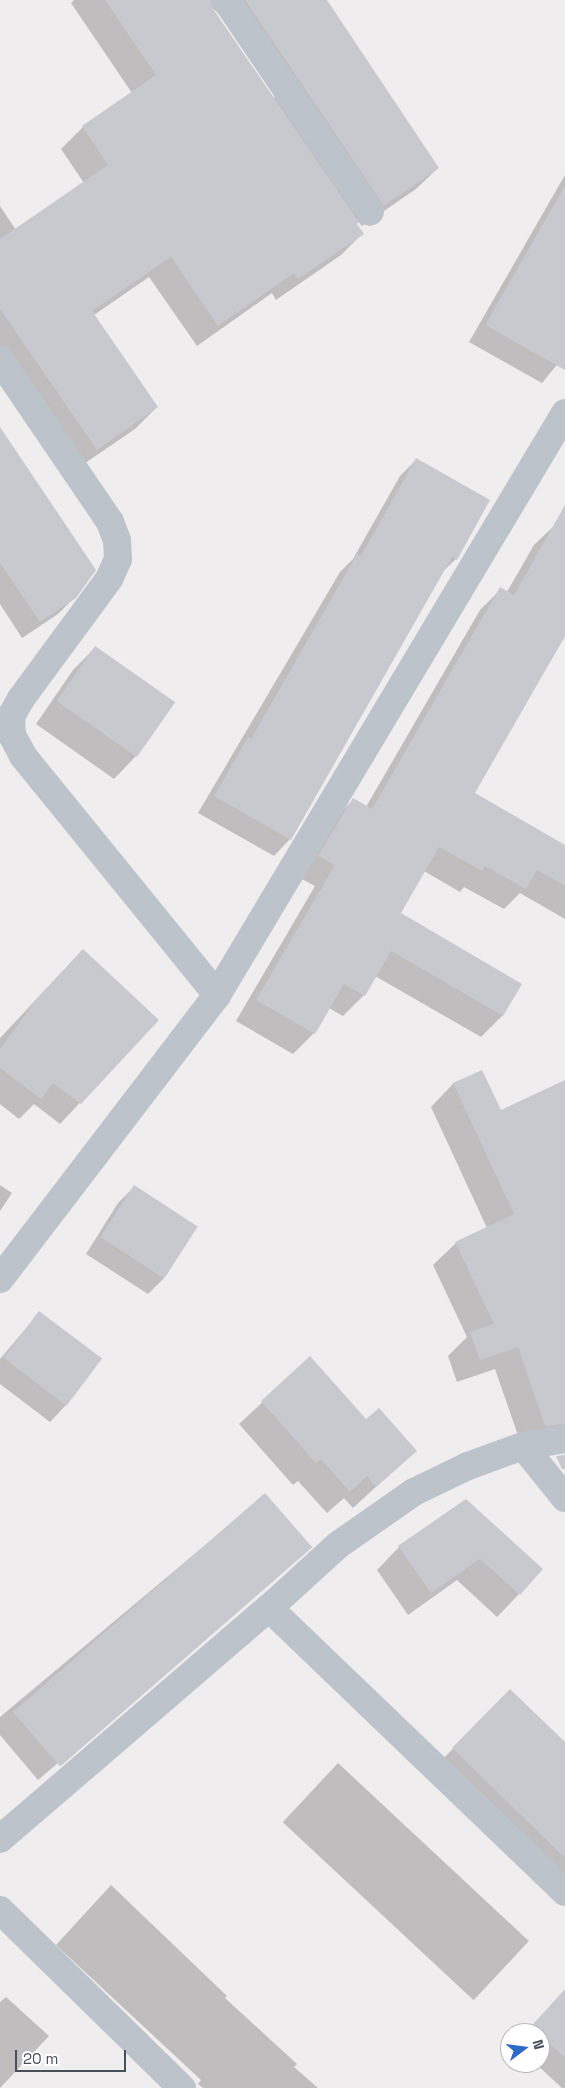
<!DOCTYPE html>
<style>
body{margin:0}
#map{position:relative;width:565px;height:2088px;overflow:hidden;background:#efeded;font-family:"Space Grotesk",sans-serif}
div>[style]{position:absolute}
.shadow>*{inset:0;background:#0003;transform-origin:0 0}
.building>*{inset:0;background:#c7c9cf;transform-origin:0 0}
.minor>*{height:28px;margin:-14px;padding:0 14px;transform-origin:14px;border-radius:14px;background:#bdc3ca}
span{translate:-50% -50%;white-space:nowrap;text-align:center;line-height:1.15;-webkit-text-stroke:4px #fff;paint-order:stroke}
.north{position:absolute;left:500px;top:2023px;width:50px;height:50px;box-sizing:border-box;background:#fff;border:1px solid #b5b9bc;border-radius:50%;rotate:75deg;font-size:14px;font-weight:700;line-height:20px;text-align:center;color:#474f58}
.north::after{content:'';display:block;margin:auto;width:18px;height:22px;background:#2d6bc9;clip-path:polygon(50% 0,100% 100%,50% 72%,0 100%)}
.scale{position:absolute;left:15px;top:2050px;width:111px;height:22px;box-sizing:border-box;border:2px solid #474f58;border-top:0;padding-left:6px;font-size:15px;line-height:18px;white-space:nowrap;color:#474f58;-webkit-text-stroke:4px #fff;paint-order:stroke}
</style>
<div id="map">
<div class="shadow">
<div style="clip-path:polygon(evenodd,74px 0,326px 0,438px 168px,416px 189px,362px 226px,358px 221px,355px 224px,362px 234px,341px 255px,276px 300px,272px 293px,197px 346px,149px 277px,94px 315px,157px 407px,135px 429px,75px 470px,0 361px,0 206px,16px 230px,84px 183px,61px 149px,83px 127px,132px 93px,71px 3px,74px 0,212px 8px,218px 13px,275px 97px,273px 98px,212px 8px)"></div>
<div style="clip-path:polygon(565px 175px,565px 355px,542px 383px,469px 342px)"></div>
<div style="clip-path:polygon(0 431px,75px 597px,58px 614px,22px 638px,0 604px)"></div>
<div style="clip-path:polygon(417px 459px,456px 559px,442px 572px,290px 839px,274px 856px,198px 813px,340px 572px,353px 559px,400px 476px)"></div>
<div style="clip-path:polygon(556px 524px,565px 529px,565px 636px,473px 793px,565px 847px,565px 919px,520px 893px,504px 909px,464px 887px,460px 892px,424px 871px,399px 914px,520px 984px,502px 1016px,481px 1037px,375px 976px,364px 995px,343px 1016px,329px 1008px,314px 1033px,293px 1054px,236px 1021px,315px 886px,298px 877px,332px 821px,353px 800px,366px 807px,480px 610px,501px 589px,507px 592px,534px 545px)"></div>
<div style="clip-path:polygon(96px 647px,136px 756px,114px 779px,36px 724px,73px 670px)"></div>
<div style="clip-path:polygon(63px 971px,157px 1020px,60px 1124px,34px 1104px,19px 1119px,0 1104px,0 1038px)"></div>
<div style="clip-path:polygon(481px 1071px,500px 1112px,565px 1081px,565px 1426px,520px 1441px,495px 1369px,457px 1382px,448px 1356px,467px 1337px,433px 1265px,456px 1243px,487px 1228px,431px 1107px,453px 1084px)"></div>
<div style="clip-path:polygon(0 1185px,12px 1193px,0 1211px)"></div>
<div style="clip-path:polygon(134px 1187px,197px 1227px,165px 1277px,148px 1294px,86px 1254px,118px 1203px)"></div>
<div style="clip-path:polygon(39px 1313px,66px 1405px,50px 1422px,0 1384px,0 1359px)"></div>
<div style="clip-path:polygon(310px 1358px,366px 1421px,415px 1451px,353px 1508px,344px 1498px,327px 1513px,298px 1481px,293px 1485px,239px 1424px)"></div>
<div style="clip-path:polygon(265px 1495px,310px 1548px,38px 1780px,0 1735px,0 1717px)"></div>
<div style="clip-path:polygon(465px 1501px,519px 1594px,497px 1617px,457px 1580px,408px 1615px,377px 1570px,399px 1547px)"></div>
<div style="clip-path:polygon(488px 1713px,565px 1744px,565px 1902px,431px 1771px)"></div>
<div style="left:338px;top:1763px;width:261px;height:81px;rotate:43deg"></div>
<div style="clip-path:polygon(111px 1885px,227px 1996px,225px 1998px,297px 2064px,294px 2067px,318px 2088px,203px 2088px,198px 2084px,201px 2080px,56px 1945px)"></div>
<div style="clip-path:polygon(565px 1990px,565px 2088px,562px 2088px,535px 2063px,540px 2063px,540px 2033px,525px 2033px)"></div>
<div style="clip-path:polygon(6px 1997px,49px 2036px,0 2088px,0 2002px)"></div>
</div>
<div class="building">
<div style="clip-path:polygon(105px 0,211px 0,213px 9px,359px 222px,357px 224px,364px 234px,298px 279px,294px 273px,218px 326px,171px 257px,92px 311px,158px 407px,97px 450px,0 309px,0 239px,108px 165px,82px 126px,156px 75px)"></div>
<div style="clip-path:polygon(245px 0,327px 0,439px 168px,384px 206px)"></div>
<div style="clip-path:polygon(565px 186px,565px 370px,485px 325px)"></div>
<div style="clip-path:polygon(0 427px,96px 570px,76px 598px,40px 622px,0 563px)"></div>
<div style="clip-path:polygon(416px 458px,490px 500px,457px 560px,452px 557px,291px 840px,214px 796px,248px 737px,251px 739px,357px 554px,361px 556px)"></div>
<div style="clip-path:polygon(565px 505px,565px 636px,475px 793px,565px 845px,565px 886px,537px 870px,526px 889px,485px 866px,482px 871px,439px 847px,401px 913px,522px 984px,503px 1016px,391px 951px,365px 996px,344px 984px,315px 1034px,256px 1000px,335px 865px,318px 856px,353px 798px,372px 809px,500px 587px,514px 595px)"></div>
<div style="left:95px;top:646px;width:98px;height:67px;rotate:35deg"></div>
<div style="clip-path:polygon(83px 949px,159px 1020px,81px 1104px,53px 1083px,41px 1099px,0 1068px,0 1049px,29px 1010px,27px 1009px)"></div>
<div style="clip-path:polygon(482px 1070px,501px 1110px,565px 1080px,565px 1424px,545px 1426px,518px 1347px,480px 1360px,470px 1332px,494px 1324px,455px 1242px,514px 1214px,453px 1083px)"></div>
<div style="left:134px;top:1185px;width:76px;height:62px;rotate:33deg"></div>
<div style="left:39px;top:1311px;width:79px;height:59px;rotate:37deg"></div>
<div style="clip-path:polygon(310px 1356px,366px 1419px,379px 1408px,417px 1451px,376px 1487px,367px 1476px,350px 1492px,321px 1459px,316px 1463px,261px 1401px)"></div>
<div style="clip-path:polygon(565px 1455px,565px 1469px,562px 1469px,556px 1456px)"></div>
<div style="left:265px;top:1493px;width:72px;height:334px;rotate:49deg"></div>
<div style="clip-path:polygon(466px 1499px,543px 1569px,520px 1595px,480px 1559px,431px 1593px,398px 1546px)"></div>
<div style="clip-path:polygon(510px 1689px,565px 1742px,565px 1858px,452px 1748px)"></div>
<div style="clip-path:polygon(565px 1989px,565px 2058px,531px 2027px)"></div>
</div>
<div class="minor">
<div style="left:226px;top:0;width:256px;rotate:55.8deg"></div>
<div style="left:0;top:360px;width:196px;rotate:55.8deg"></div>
<div style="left:110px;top:522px;width:19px;rotate:69deg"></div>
<div style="left:117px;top:540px;width:19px;rotate:87deg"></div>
<div style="left:118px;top:559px;width:22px;rotate:114deg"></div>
<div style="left:109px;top:579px;width:149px;rotate:126.3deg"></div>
<div style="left:21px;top:699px;width:20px;rotate:120deg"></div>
<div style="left:11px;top:716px;width:19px;rotate:87deg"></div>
<div style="left:12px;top:735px;width:24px;rotate:62deg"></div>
<div style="left:23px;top:756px;width:308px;rotate:50.9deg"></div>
<div style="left:0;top:1279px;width:357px;rotate:-52.6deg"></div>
<div style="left:217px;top:995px;width:678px;rotate:-59.12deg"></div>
<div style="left:523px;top:1446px;width:67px;rotate:51.1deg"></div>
<div style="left:269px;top:1608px;width:410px;rotate:43.8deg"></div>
<div style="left:0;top:1839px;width:355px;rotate:-40.7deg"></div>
<div style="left:269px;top:1608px;width:93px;rotate:-42.4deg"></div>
<div style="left:338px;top:1545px;width:93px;rotate:-34.9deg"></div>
<div style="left:414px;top:1492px;width:60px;rotate:-25.7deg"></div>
<div style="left:468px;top:1466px;width:59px;rotate:-20deg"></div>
<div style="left:523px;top:1446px;width:43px;rotate:-9.5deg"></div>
<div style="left:0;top:1910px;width:255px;rotate:44.4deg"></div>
</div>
<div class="north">N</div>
<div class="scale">20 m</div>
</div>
